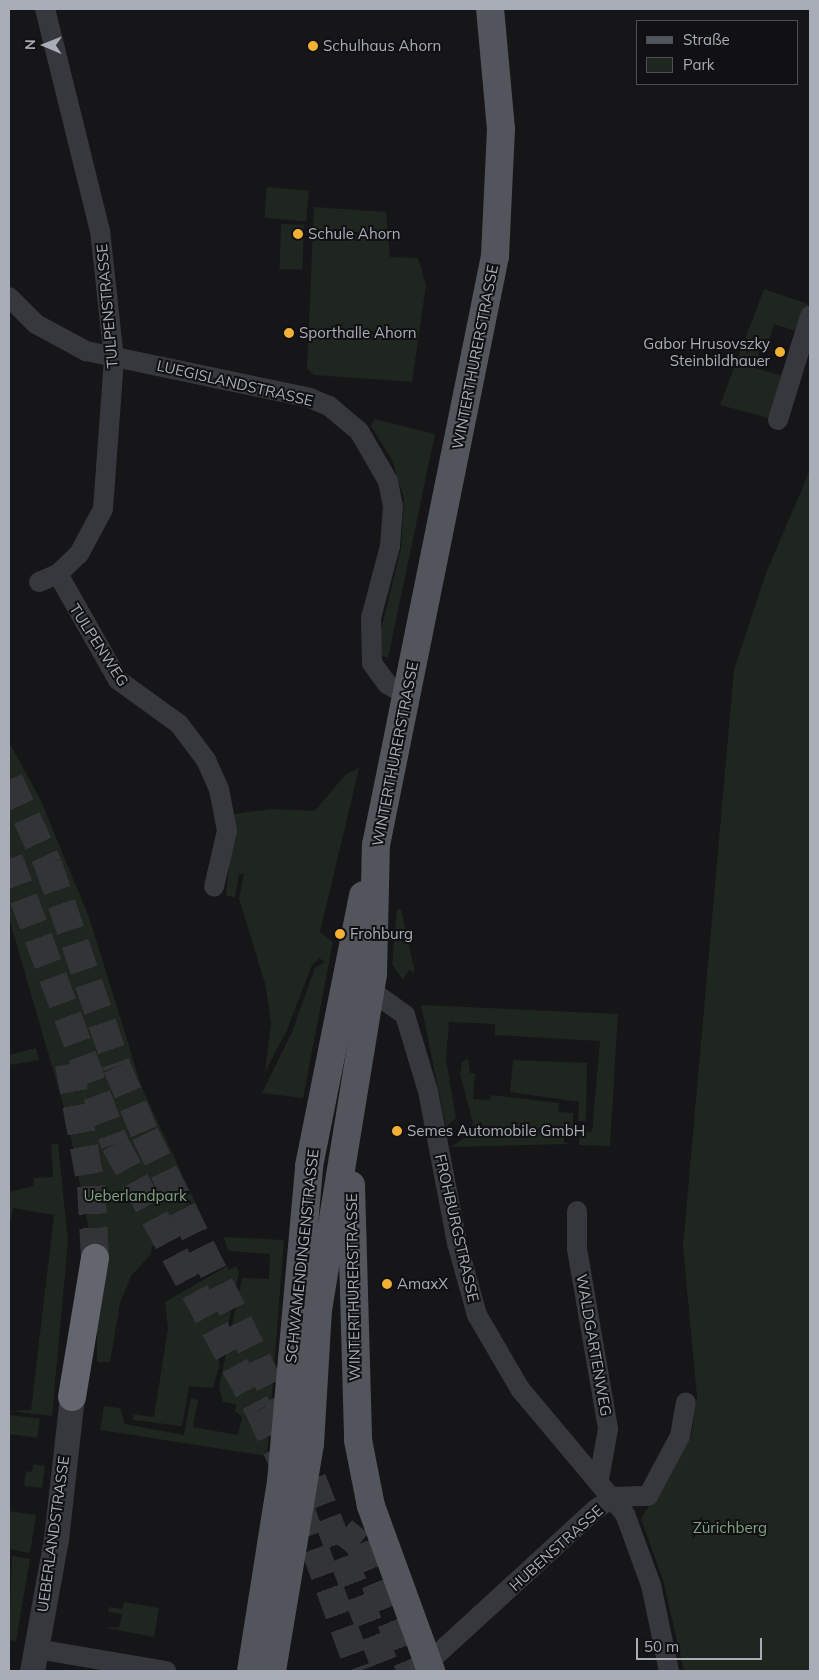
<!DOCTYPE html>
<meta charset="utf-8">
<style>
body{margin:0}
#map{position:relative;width:819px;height:1680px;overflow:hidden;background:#161618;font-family:Mulish,sans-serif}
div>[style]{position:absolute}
.green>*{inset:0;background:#1e261f;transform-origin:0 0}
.motorway-tunnel>*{height:28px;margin-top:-14px;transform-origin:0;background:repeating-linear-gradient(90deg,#333438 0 28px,transparent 0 42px)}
.minor>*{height:20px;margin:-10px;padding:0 10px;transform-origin:10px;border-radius:10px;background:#37383d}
.tertiary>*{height:25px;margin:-12.5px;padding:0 12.5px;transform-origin:12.5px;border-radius:12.5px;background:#37383d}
.primary>*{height:28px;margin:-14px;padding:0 14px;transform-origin:14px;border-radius:14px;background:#53555c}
.motorway>*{height:28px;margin:-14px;padding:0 14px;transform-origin:14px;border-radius:14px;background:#63666e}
.dots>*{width:14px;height:14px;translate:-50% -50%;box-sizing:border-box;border:2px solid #111113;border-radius:50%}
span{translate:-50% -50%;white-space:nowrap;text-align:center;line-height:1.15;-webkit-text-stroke:4px #111113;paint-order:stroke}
.poi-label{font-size:15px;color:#a8adb8}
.left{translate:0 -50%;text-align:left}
.right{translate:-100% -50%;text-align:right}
.street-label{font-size:15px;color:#a8adb8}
.park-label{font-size:15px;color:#7fa381}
.frame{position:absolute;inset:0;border:10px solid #a8adb8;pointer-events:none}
.legend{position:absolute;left:636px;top:20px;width:162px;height:65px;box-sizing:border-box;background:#111113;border:1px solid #4d4f55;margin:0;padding:6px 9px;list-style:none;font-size:15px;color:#a8adb8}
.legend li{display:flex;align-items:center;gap:10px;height:25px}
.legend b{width:25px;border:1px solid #4d4f55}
.north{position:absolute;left:20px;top:20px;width:50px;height:50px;-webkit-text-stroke:4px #111113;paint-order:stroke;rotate:271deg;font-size:14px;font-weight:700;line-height:20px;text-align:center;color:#a8adb8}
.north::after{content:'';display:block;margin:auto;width:18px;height:22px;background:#a8adb8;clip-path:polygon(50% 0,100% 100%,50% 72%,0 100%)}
.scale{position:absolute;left:636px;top:1638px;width:126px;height:22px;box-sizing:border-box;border:2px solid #a8adb8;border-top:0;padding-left:6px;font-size:15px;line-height:18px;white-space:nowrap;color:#a8adb8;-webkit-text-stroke:4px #111113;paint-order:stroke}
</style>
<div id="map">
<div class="green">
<div style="left:267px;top:187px;width:42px;height:31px;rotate:5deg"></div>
<div style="clip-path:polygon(314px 207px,386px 212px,390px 257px,418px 258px,426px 285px,412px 382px,314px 375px,307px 368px)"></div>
<div style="left:281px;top:224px;width:23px;height:45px;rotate:2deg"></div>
<div style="clip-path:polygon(764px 289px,808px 304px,800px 332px,774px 324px,765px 353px,759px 351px,755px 368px,786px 377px,772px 419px,720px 405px)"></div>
<div style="clip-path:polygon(374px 419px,435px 434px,388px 658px,381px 655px,379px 638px,401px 548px,404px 499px,392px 460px,371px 426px)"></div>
<div style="clip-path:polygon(810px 470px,810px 1671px,684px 1671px,663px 1580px,641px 1519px,691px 1437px,697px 1397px,683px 1246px,734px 670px,766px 573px)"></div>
<div style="clip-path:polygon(9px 742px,40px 799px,89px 917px,142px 1088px,202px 1217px,152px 1246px,151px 1254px,131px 1276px,120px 1303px,110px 1362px,97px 1362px,97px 1271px,67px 1118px,9px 918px)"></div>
<div style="clip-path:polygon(359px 768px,320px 932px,333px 942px,303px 1098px,262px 1093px,292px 1032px,315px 968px,325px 962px,319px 958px,312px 965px,287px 1030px,265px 1072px,271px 1024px,266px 987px,239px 898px,244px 874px,239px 874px,235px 897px,226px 896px,234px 814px,272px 809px,315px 811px,346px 774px)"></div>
<div style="clip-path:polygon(401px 909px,415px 973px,409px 970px,403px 980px,392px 964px,397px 910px)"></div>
<div style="clip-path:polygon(421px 1005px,618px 1014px,610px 1146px,579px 1145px,580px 1132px,592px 1132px,600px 1041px,495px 1035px,495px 1024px,449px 1022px,446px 1060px,456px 1118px,446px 1127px)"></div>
<div style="clip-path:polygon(36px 1048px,39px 1060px,9px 1065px,9px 1055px)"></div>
<div style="clip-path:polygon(468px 1059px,470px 1073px,475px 1073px,473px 1099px,490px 1100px,491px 1095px,559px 1103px,558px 1112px,573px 1113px,573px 1129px,564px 1129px,564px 1142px,569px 1144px,451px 1147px,467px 1136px,473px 1123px,460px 1074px,462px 1062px)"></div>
<div style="clip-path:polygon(513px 1060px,587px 1063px,586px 1121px,578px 1121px,579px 1102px,510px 1092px)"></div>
<div style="clip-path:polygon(58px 1143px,68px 1241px,52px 1416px,9px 1411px,31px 1410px,54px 1215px,13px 1208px,9px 1229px,9px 1192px,33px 1186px,34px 1178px,53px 1177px,51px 1145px)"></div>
<div style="clip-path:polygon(224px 1237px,284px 1240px,267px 1456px,100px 1430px,104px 1406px,120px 1408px,125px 1424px,184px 1435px,191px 1398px,198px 1400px,193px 1427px,238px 1435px,242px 1417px,235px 1411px,236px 1404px,223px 1402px,219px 1387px,242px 1278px,269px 1279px,270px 1254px,228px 1251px)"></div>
<div style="clip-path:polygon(227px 1266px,229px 1270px,236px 1266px,239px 1272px,227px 1332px,218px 1333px,219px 1367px,213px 1388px,189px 1386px,182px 1426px,133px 1420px,133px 1414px,154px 1417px,168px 1328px,165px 1302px)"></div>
<div style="left:9px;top:1415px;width:31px;height:19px;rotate:7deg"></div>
<div style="clip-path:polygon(33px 1464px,45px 1466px,42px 1488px,24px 1486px,26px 1471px,32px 1472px)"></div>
<div style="clip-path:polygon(9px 1511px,36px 1515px,30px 1553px,9px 1549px)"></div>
<div style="clip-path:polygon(12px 1556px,30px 1559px,16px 1641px,9px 1640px)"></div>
<div style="clip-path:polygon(124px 1602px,159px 1608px,154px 1637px,106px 1628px,119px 1627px,122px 1614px,108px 1612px,109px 1607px,122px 1609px)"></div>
</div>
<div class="motorway-tunnel">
<div style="left:9px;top:780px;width:93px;rotate:65.1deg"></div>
<div style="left:48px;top:864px;width:214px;rotate:71.2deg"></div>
<div style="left:117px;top:1067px;width:73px;rotate:67.3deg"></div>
<div style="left:145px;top:1134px;width:342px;rotate:63.6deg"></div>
<div style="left:297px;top:1440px;width:248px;rotate:68.7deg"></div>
<div style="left:9px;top:859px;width:304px;rotate:69.6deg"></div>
<div style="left:115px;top:1144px;width:302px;rotate:61.6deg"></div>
<div style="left:259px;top:1410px;width:66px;rotate:65.8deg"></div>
<div style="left:286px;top:1470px;width:214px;rotate:69.8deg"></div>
<div style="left:69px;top:1064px;width:124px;rotate:79.8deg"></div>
<div style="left:91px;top:1186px;width:72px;rotate:86.8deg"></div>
<div style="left:343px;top:1531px;width:21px;rotate:39deg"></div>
<div style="left:359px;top:1544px;width:137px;rotate:67.7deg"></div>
</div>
<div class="minor">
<div style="left:9px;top:297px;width:38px;rotate:45deg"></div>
<div style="left:36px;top:324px;width:57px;rotate:28.4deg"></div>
<div style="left:86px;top:351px;width:229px;rotate:11.8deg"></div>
<div style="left:310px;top:398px;width:21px;rotate:23deg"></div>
<div style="left:329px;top:406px;width:39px;rotate:40deg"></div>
<div style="left:359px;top:431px;width:58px;rotate:59.9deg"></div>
<div style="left:388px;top:481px;width:25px;rotate:79deg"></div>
<div style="left:393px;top:506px;width:40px;rotate:94.3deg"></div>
<div style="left:390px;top:546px;width:74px;rotate:104.8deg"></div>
<div style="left:371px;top:618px;width:45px;rotate:88.7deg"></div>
<div style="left:372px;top:663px;width:26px;rotate:54deg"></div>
<div style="left:387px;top:684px;width:23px;rotate:29deg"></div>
<div style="left:778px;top:420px;width:109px;rotate:-72.9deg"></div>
<div style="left:58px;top:574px;width:122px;rotate:60.5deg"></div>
<div style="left:118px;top:680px;width:75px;rotate:35.8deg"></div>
<div style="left:179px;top:724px;width:45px;rotate:53.1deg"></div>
<div style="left:206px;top:760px;width:32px;rotate:66deg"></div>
<div style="left:219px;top:789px;width:43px;rotate:79.2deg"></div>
<div style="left:227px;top:831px;width:57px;rotate:103.1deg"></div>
<div style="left:39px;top:582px;width:21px;rotate:-23deg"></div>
<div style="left:58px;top:574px;width:29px;rotate:-44deg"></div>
<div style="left:79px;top:554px;width:51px;rotate:-61.9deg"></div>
<div style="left:103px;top:509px;width:150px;rotate:-85.8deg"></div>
<div style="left:114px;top:359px;width:129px;rotate:-96.2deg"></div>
<div style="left:100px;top:231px;width:229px;rotate:-103.9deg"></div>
<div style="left:358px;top:991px;width:12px;rotate:-5deg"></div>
<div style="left:370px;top:990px;width:43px;rotate:35.5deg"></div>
<div style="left:405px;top:1015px;width:79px;rotate:73.2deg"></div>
<div style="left:428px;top:1091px;width:155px;rotate:79.2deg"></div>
<div style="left:457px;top:1243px;width:75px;rotate:74.5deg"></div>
<div style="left:477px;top:1315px;width:86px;rotate:59.8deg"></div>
<div style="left:520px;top:1389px;width:163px;rotate:50deg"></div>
<div style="left:625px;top:1514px;width:76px;rotate:69.9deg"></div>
<div style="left:651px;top:1585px;width:88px;rotate:78.2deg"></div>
<div style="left:577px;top:1211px;width:38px;rotate:90deg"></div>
<div style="left:577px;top:1249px;width:183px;rotate:80.2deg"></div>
<div style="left:608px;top:1429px;width:51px;rotate:100.2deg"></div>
<div style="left:37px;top:1649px;width:131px;rotate:9.7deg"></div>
<div style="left:419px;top:1671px;width:240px;rotate:-42.5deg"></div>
<div style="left:596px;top:1509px;width:22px;rotate:-34deg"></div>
<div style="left:614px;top:1497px;width:34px;rotate:-2deg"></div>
<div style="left:648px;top:1496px;width:68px;rotate:-61.9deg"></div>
<div style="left:680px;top:1436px;width:34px;rotate:-80deg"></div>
</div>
<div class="tertiary">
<div style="left:32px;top:1671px;width:134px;rotate:-79.7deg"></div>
<div style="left:56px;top:1539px;width:143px;rotate:-83.6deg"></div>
</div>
<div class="primary">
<div style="left:351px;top:1185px;width:255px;rotate:88.4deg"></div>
<div style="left:358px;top:1440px;width:67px;rotate:78.9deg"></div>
<div style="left:371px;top:1506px;width:176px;rotate:70deg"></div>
<div style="left:251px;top:1671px;width:191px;rotate:-81deg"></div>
<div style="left:281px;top:1482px;width:317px;rotate:-84.9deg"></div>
<div style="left:309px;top:1166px;width:276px;rotate:-78.7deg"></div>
<div style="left:272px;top:1671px;width:230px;rotate:-80.5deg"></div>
<div style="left:310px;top:1444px;width:134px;rotate:-86.6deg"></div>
<div style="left:318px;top:1310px;width:340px;rotate:-80.7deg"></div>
<div style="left:373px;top:974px;width:129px;rotate:-88.7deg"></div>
<div style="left:376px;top:845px;width:601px;rotate:-78.58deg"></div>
<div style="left:495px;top:256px;width:127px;rotate:-87.3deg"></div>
<div style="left:501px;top:129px;width:121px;rotate:-95.2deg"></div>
</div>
<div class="motorway">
<div style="left:72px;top:1397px;width:141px;rotate:-80.6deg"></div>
</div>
<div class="dots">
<div style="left:313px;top:46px;background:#f2b134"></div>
<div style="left:298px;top:234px;background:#f2b134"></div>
<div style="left:289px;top:333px;background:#f2b134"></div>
<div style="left:780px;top:352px;background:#f2b134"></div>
<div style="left:340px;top:934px;background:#f2b134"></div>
<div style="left:397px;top:1131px;background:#f2b134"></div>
<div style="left:387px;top:1284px;background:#f2b134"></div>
</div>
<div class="poi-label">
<span class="left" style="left:323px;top:46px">Schulhaus Ahorn</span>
<span class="left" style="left:308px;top:234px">Schule Ahorn</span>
<span class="left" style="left:299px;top:333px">Sporthalle Ahorn</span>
<span class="right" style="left:770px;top:352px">Gabor Hrusovszky<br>Steinbildhauer</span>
<span class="left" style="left:350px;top:934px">Frohburg</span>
<span class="left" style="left:407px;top:1131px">Semes Automobile GmbH</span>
<span class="left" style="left:397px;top:1284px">AmaxX</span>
</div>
<div class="street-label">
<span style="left:107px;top:306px;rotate:-95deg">TULPENSTRASSE</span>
<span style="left:475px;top:357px;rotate:-79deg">WINTERTHURERSTRASSE</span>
<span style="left:235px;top:383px;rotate:13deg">LUEGISLANDSTRASSE</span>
<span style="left:99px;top:645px;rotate:57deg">TULPENWEG</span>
<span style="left:395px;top:754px;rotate:-79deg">WINTERTHURERSTRASSE</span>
<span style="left:457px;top:1228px;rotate:77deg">FROHBURGSTRASSE</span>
<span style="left:302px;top:1256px;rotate:-84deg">SCHWAMENDINGENSTRASSE</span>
<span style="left:353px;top:1287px;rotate:-91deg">WINTERTHURERSTRASSE</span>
<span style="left:594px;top:1345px;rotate:80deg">WALDGARTENWEG</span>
<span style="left:53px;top:1534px;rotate:-82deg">UEBERLANDSTRASSE</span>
<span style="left:556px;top:1548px;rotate:-42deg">HUBENSTRASSE</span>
</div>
<div class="park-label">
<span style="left:135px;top:1196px">Ueberlandpark</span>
<span style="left:730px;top:1528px">Zürichberg</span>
</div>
<div class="frame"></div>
<ul class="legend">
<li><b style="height:6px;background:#53555c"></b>Straße</li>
<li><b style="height:14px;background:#1e261f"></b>Park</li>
</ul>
<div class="north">N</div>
<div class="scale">50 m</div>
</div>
